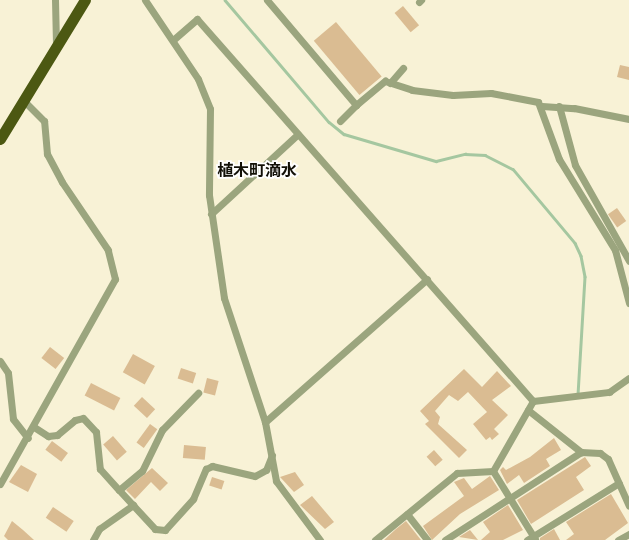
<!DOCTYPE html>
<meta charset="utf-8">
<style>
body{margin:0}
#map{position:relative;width:629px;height:540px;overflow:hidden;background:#f8f2d6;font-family:"Open Sans","Noto Sans JP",sans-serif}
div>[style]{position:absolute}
.stream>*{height:2.5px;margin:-1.25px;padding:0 1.25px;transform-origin:1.25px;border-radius:1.25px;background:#a5c7a0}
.building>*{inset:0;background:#dabc92;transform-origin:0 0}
.minor>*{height:7px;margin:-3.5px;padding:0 3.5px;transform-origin:3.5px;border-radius:3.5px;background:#9ba57e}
.trunk>*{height:11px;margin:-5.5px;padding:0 5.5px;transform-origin:5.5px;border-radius:5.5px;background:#4c5812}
span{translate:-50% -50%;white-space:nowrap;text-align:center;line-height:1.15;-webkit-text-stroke:3.5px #fff;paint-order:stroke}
.quarter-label{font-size:16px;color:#121007;font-weight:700}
</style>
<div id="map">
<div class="stream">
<div style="left:225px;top:0;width:160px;rotate:49.6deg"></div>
<div style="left:329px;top:122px;width:19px;rotate:39deg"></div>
<div style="left:344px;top:134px;width:96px;rotate:16.4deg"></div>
<div style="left:436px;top:161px;width:30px;rotate:-14deg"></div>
<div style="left:465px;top:154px;width:20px;rotate:3deg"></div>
<div style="left:485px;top:155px;width:31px;rotate:27deg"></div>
<div style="left:513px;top:169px;width:97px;rotate:50deg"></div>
<div style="left:575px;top:243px;width:14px;rotate:65deg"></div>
<div style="left:581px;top:256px;width:21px;rotate:79deg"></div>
<div style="left:585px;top:277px;width:117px;rotate:93.4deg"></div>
</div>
<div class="building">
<div style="left:403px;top:6px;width:25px;height:11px;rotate:50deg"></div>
<div style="left:336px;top:22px;width:71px;height:29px;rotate:50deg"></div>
<div style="clip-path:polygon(620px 65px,629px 67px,629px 80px,617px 77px)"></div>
<div style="left:617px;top:208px;width:16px;height:11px;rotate:55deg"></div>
<div style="left:50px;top:347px;width:18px;height:14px;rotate:38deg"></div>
<div style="left:133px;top:354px;width:25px;height:21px;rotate:29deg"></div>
<div style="left:181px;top:368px;width:16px;height:11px;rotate:18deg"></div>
<div style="clip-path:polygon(464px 369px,482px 387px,497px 371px,511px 386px,492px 400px,508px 415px,494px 429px,499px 434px,492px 440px,490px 437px,486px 440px,473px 424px,487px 412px,468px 392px,458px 401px,449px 395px,435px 411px,440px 417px,438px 424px,467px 450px,459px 458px,425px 424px,429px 421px,420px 411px)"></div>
<div style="left:207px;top:378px;width:12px;height:15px;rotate:14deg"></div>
<div style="left:91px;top:383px;width:33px;height:14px;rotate:27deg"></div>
<div style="left:142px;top:397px;width:18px;height:12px;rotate:43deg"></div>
<div style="left:150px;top:424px;width:9px;height:23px;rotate:36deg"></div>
<div style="left:113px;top:436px;width:21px;height:13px;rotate:49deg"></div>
<div style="clip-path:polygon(554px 438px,561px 450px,546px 459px,550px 466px,524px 483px,519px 475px,507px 484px,500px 470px,503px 467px,506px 470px,530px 457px)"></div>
<div style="left:52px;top:441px;width:20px;height:11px;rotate:37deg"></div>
<div style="left:184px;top:445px;width:22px;height:13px;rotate:5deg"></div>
<div style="left:434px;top:450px;width:13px;height:10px;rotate:48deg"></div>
<div style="clip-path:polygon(585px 457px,591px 466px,576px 477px,584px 490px,531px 524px,517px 500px)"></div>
<div style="clip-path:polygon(21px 465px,37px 474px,28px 492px,9px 482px)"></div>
<div style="clip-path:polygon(152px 468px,168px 483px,160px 491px,151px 482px,135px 499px,126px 490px)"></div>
<div style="clip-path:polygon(295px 472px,304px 485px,294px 492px,280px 477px)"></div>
<div style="clip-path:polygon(490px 476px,499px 490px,460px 514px,432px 540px,423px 526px,464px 496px,454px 482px,464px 478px,472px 489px)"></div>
<div style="left:212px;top:477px;width:13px;height:9px;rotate:18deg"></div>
<div style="clip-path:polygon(611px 494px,628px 523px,605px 540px,566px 540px,574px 534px,566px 522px)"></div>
<div style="clip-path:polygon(312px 496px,334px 522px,325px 529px,300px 505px)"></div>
<div style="clip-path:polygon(508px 505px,523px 530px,503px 540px,481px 540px,490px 532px,483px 522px)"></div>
<div style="left:53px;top:507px;width:25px;height:13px;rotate:34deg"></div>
<div style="clip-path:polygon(12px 521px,23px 530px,34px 540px,8px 540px,4px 536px)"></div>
<div style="clip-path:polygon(406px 521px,421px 540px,384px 540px,396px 529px)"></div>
<div style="clip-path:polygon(554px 529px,560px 540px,540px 540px,540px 538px)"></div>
<div style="clip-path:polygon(470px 530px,478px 540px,459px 537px)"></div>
</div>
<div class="minor">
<div style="left:55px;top:0;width:45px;rotate:88.7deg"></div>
<div style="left:145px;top:0;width:95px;rotate:56.1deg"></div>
<div style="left:198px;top:79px;width:32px;rotate:68deg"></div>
<div style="left:210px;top:109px;width:86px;rotate:90.7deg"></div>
<div style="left:209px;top:195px;width:104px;rotate:81.7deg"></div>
<div style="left:224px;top:298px;width:131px;rotate:71.7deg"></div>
<div style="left:265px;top:422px;width:60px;rotate:79.4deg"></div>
<div style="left:276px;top:481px;width:74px;rotate:53.3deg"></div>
<div style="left:267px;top:0;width:138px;rotate:49.7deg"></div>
<div style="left:356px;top:105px;width:38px;rotate:-40deg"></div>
<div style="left:385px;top:81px;width:28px;rotate:18deg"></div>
<div style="left:412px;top:90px;width:41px;rotate:7deg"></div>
<div style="left:453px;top:95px;width:38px;rotate:-3deg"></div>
<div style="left:491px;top:93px;width:48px;rotate:10.8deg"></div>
<div style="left:538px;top:102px;width:61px;rotate:69.8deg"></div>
<div style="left:559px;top:159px;width:107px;rotate:58.4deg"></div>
<div style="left:615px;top:250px;width:55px;rotate:75.2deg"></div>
<div style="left:419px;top:2px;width:3px;rotate:-45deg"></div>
<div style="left:173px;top:40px;width:32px;rotate:-41deg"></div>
<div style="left:197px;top:19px;width:509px;rotate:48.67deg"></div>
<div style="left:390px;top:83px;width:20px;rotate:-49deg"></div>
<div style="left:542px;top:106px;width:32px;rotate:4deg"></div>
<div style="left:574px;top:108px;width:56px;rotate:11.3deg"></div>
<div style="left:559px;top:106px;width:61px;rotate:74.8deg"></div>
<div style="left:575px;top:165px;width:110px;rotate:60.6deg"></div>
<div style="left:340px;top:121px;width:23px;rotate:-45deg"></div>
<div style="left:211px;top:214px;width:118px;rotate:-42.6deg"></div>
<div style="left:0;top:361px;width:14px;rotate:56deg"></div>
<div style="left:8px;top:373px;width:46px;rotate:83.8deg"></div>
<div style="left:13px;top:419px;width:24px;rotate:52deg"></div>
<div style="left:533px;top:401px;width:77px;rotate:-6.8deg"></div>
<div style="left:609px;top:392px;width:24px;rotate:-35deg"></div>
<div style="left:528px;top:410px;width:68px;rotate:38.4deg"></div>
<div style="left:581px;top:452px;width:19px;rotate:3deg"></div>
<div style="left:600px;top:453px;width:10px;rotate:37deg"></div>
<div style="left:608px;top:459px;width:51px;rotate:65.9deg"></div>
<div style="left:265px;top:422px;width:216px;rotate:-41.4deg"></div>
<div style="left:34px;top:427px;width:17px;rotate:33deg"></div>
<div style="left:48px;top:436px;width:9px;rotate:-6deg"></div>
<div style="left:57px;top:435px;width:23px;rotate:-40deg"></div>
<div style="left:75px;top:420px;width:8px;rotate:-14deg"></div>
<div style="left:83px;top:418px;width:19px;rotate:47deg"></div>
<div style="left:96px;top:432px;width:37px;rotate:84deg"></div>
<div style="left:100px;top:469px;width:28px;rotate:48deg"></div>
<div style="left:119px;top:490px;width:30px;rotate:-40deg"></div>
<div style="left:142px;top:471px;width:46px;rotate:-64deg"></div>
<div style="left:162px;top:430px;width:52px;rotate:-45.8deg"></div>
<div style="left:493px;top:471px;width:80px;rotate:58.3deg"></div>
<div style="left:0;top:484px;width:235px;rotate:-60.7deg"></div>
<div style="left:115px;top:279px;width:30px;rotate:-104deg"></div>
<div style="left:108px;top:250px;width:82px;rotate:-124.1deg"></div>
<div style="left:62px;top:182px;width:32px;rotate:-118deg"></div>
<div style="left:47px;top:154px;width:33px;rotate:-95deg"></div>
<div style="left:44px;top:121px;width:30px;rotate:-135deg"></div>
<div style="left:119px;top:490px;width:53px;rotate:47.3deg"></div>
<div style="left:155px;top:529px;width:10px;rotate:6deg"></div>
<div style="left:165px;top:530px;width:42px;rotate:-47.9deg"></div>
<div style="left:193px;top:499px;width:33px;rotate:-67deg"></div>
<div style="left:206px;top:469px;width:7px;rotate:-27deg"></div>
<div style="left:212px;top:466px;width:44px;rotate:13.1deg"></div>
<div style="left:255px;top:476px;width:13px;rotate:-29deg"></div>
<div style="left:266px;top:470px;width:16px;rotate:-68deg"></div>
<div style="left:407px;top:514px;width:33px;rotate:52deg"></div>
<div style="left:93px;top:540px;width:13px;rotate:-61deg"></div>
<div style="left:99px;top:529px;width:42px;rotate:-35.2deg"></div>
<div style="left:375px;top:540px;width:106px;rotate:-39.3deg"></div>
<div style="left:457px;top:473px;width:36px;rotate:-3deg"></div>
<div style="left:493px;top:471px;width:81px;rotate:-60.3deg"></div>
<div style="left:445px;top:540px;width:162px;rotate:-32.9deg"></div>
<div style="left:527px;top:540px;width:108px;rotate:-31.8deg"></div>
<div style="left:618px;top:540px;width:13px;rotate:-29deg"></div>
</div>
<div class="trunk">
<div style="left:0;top:139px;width:163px;rotate:-58.6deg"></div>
</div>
<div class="quarter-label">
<span style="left:257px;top:170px">植木町滴水</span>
</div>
</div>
